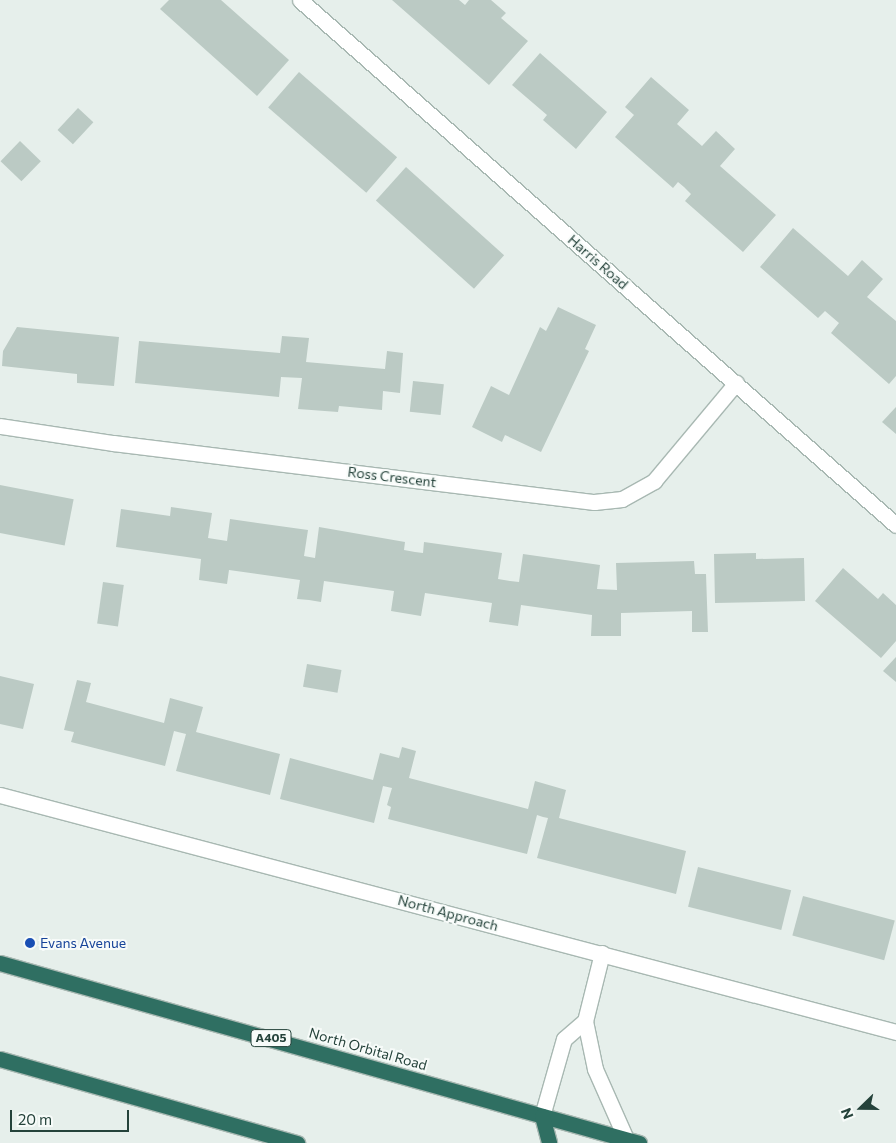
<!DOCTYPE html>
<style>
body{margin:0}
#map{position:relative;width:896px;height:1143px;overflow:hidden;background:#e6efeb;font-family:Commissioner,sans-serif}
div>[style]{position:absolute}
.building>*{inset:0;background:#bbcac4;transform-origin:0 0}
.roads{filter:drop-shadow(1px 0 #a8b8b2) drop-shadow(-1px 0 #a8b8b2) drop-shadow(0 1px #a8b8b2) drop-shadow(0 -1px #a8b8b2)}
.minor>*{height:15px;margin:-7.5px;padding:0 7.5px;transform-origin:7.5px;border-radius:7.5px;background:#fff}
.highway>*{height:15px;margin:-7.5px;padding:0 7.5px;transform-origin:7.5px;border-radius:7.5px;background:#2f6f62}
.dots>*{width:14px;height:14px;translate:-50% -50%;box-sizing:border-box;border:2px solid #f7fbf9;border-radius:50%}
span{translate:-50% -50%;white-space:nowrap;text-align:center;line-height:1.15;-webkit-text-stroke:4px #f7fbf9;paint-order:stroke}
.shield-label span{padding:1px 4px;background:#f7fbf9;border:1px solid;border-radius:4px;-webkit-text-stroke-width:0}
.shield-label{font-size:12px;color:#24423a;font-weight:700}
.street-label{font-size:14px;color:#24423a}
.transit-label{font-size:14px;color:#164399}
.left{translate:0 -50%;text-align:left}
.north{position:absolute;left:836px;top:1083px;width:50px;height:50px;-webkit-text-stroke:4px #f7fbf9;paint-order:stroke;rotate:248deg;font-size:14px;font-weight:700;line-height:20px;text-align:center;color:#24423a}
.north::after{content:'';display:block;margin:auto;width:18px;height:22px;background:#24423a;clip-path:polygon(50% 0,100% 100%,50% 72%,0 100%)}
.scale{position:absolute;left:10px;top:1110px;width:119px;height:22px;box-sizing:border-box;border:2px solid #24423a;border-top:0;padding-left:6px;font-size:15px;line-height:18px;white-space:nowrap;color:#24423a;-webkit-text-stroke:4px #f7fbf9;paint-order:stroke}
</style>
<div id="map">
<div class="building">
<div style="clip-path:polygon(169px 0,221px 0,289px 60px,257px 96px,160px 9px)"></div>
<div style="clip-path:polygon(392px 0,459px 0,465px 5px,469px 0,491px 0,506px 13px,501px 18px,528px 41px,489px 85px)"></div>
<div style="clip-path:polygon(540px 53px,607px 112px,576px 149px,543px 120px,547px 115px,512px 85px)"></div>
<div style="left:299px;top:72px;width:130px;height:47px;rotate:41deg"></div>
<div style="clip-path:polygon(651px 77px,689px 110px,677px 124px,702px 146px,716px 131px,735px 149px,720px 166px,776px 215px,743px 252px,685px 201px,691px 194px,684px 187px,678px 182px,673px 188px,615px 137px,634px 115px,625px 107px)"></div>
<div style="left:78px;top:108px;width:21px;height:30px;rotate:43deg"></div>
<div style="left:20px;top:141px;width:29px;height:28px;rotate:44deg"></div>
<div style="left:406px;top:167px;width:132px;height:45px;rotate:42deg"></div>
<div style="clip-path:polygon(793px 228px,848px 276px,862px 260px,883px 279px,867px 297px,896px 321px,896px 376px,889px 384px,831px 333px,839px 323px,825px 311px,818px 318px,760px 267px)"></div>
<div style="clip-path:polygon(558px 307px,596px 325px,585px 349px,589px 351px,541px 452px,505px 435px,502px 442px,472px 427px,491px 386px,509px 395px,540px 327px,546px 331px)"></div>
<div style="clip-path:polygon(17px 327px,119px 337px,114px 386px,77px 383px,77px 374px,2px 366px,3px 351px)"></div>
<div style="clip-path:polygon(282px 336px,309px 338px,306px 362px,385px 369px,387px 351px,403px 353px,400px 393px,383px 391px,382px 410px,339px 406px,338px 412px,298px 409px,302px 378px,281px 377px,279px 397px,135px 383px,139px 341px,280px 353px)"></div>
<div style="left:413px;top:381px;width:31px;height:31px;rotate:6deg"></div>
<div style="clip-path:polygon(896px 407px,896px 434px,882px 422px)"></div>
<div style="left:0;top:485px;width:75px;height:47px;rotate:11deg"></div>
<div style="clip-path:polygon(171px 507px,212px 513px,208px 538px,227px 541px,230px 519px,308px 530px,304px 556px,315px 558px,319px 527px,405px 542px,404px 550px,415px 552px,423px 553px,424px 542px,502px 553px,498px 579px,510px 581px,519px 582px,523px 554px,600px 565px,597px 589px,617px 590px,616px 563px,694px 561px,695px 574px,706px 574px,708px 632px,692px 632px,692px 611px,621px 613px,621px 636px,591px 636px,592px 615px,521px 605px,518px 626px,504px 624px,489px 622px,492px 603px,425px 593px,421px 616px,391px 611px,394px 591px,324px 581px,321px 602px,309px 600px,297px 599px,300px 580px,229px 570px,227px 584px,199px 580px,201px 559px,116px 547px,121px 509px,170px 516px)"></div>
<div style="clip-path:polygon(756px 553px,756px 559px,804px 558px,805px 601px,715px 603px,714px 554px)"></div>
<div style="clip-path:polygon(843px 568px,878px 599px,883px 593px,896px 605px,896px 641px,881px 658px,815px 601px)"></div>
<div style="left:103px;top:582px;width:21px;height:42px;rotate:8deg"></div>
<div style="clip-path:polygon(896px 657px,896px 682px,883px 671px)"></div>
<div style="left:307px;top:664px;width:35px;height:23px;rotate:10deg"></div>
<div style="clip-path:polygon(0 676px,34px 684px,23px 729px,0 724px)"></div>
<div style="clip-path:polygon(77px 680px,91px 683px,86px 702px,164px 723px,170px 698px,203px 707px,196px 732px,280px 754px,270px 795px,176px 771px,186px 734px,174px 731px,165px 766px,71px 742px,74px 732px,64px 730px)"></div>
<div style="clip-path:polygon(402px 747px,416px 751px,409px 778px,528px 809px,535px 781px,566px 790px,559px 818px,686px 851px,676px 894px,537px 858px,548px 818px,543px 817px,537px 815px,527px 854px,388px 819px,391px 807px,387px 805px,392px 788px,383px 786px,374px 823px,280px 799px,290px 758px,373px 780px,380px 753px,399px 758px)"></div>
<div style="left:698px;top:867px;width:96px;height:41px;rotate:14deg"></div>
<div style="left:803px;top:896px;width:95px;height:41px;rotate:15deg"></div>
</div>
<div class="roads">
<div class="minor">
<div style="left:300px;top:0;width:794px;rotate:41.38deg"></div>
<div style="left:0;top:426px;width:114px;rotate:8.6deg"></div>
<div style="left:113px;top:443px;width:485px;rotate:7deg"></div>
<div style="left:594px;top:502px;width:28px;rotate:-6deg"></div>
<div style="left:622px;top:499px;width:37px;rotate:-29deg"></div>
<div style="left:654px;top:481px;width:128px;rotate:-50.1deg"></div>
<div style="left:0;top:795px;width:927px;rotate:14.82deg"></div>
<div style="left:602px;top:953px;width:70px;rotate:104deg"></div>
<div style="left:585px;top:1021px;width:49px;rotate:78.2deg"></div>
<div style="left:595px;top:1069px;width:77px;rotate:66.1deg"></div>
<div style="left:542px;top:1116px;width:80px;rotate:-74.1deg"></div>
<div style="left:564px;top:1039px;width:28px;rotate:-41deg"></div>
</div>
<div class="highway">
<div style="left:0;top:963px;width:664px;rotate:15.73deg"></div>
<div style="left:0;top:1059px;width:309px;rotate:15.8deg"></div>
<div style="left:542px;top:1116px;width:28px;rotate:75deg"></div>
</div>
</div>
<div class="dots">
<div style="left:30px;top:943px;background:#1a4fb4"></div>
</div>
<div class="shield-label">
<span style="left:271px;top:1038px">A405</span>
</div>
<div class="street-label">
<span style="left:598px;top:262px;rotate:41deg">Harris Road</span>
<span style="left:392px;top:477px;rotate:7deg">Ross Crescent</span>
<span style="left:448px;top:913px;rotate:15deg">North Approach</span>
<span style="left:368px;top:1049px;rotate:16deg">North Orbital Road</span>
</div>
<div class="transit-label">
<span class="left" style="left:40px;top:943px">Evans Avenue</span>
</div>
<div class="north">N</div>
<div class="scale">20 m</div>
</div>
